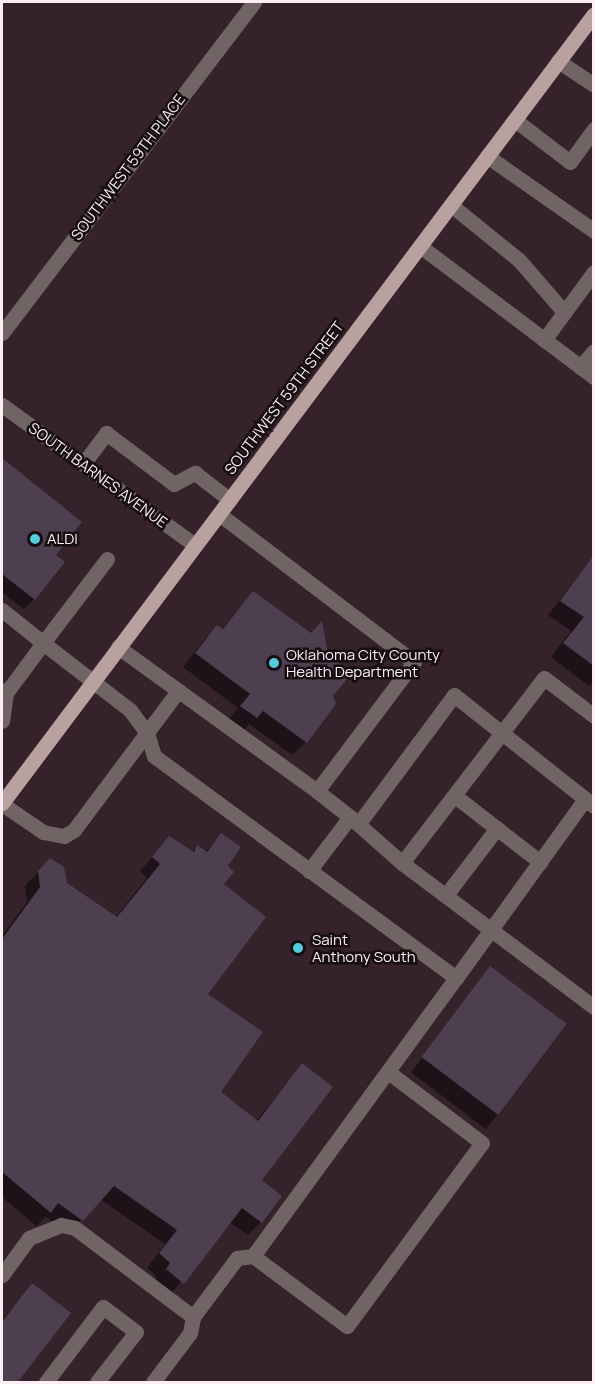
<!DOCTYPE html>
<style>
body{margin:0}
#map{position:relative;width:595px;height:1384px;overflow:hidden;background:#35222b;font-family:Manrope,sans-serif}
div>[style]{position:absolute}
.shadow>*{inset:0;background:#0007;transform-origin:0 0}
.building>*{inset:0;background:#4d3f4f;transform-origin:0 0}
.minor>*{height:15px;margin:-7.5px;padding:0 7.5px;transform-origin:7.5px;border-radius:7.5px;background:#706564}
.major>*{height:15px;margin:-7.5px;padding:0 7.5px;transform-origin:7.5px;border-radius:7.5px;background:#b9a1a0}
.dots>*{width:16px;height:16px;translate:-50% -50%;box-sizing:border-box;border:3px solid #170e12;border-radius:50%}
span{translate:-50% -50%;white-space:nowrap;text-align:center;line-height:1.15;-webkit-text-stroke:5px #170e12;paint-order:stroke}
.street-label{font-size:15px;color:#fceef4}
.poi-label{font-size:15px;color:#fceef4}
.left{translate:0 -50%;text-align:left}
.frame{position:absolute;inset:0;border:3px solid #fceef4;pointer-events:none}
</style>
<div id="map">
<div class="shadow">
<div style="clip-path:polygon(2px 460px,80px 522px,54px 556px,34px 599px,24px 609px,2px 592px)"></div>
<div style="clip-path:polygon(590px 562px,594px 564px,594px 681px,589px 686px,551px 657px,571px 631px,548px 615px)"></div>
<div style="clip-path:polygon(253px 593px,331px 695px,306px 742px,292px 755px,249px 724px,243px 731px,228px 720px,238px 708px,183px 667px,204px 640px,217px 627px,221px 630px)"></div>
<div style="clip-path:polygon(221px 835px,226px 866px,206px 994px,219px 1093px,256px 1121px,302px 1065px,260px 1181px,261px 1222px,248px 1235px,229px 1222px,169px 1296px,154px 1283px,157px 1277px,147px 1268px,165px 1244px,100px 1199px,69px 1233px,46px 1217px,36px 1226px,2px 1197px,2px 936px,27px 902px,25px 886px,50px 860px,65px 884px,115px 918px,147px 878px,140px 871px,169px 838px,192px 852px,197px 847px,205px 852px)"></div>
<div style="left:490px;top:968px;width:94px;height:131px;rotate:37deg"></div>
<div style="clip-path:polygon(32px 1285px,15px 1382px,2px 1382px,2px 1321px)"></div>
</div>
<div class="building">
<div style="clip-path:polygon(2px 458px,82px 522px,56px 555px,65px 562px,35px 600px,2px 574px)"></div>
<div style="clip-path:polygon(594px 555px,594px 666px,563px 643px,584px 617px,560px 601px)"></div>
<div style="clip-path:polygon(253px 591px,311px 633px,322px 621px,328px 654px,352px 673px,333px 696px,336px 704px,307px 743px,263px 711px,257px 718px,240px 706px,250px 694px,195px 653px,217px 625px,223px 629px)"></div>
<div style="clip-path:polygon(221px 833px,241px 847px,228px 866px,234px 872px,224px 884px,266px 917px,208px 994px,263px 1032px,221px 1092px,258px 1121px,302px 1063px,333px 1087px,262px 1180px,282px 1196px,262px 1223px,242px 1208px,184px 1284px,166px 1269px,170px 1263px,159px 1253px,177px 1230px,114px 1186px,83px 1221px,58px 1203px,51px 1213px,2px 1172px,2px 939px,40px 887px,38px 871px,50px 858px,64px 867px,67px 883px,117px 917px,160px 864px,152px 857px,169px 836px,194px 852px,197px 845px,207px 852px)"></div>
<div style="left:490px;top:966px;width:96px;height:114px;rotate:37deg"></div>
<div style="clip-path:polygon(32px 1283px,71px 1313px,17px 1383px,2px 1383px,2px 1322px)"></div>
</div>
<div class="minor">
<div style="left:558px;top:61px;width:43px;rotate:33.7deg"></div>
<div style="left:515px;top:120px;width:69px;rotate:37.4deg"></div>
<div style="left:570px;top:162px;width:41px;rotate:-54deg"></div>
<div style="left:487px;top:156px;width:131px;rotate:35deg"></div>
<div style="left:451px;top:205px;width:87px;rotate:39deg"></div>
<div style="left:519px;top:260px;width:69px;rotate:49.1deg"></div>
<div style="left:420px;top:246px;width:218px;rotate:37deg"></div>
<div style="left:2px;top:333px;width:416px;rotate:-52.7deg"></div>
<div style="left:544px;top:340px;width:84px;rotate:-53.7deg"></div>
<div style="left:580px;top:367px;width:21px;rotate:-49deg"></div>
<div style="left:2px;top:405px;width:238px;rotate:36deg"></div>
<div style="left:83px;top:464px;width:39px;rotate:-53deg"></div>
<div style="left:106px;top:433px;width:85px;rotate:36.9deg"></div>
<div style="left:174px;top:484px;width:24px;rotate:-28deg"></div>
<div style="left:195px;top:473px;width:44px;rotate:37.6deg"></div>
<div style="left:107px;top:559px;width:106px;rotate:127.3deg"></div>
<div style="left:43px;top:643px;width:110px;rotate:37.6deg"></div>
<div style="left:130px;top:710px;width:29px;rotate:54deg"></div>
<div style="left:147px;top:733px;width:24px;rotate:73deg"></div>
<div style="left:154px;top:756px;width:375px;rotate:36.3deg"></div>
<div style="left:456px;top:978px;width:221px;rotate:-54.2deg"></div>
<div style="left:585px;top:799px;width:11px;rotate:38deg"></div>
<div style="left:2px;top:610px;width:53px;rotate:38.8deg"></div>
<div style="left:43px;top:643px;width:62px;rotate:126.5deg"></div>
<div style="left:118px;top:647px;width:246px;rotate:35.9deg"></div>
<div style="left:317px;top:791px;width:161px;rotate:-53.1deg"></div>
<div style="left:414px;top:662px;width:245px;rotate:-142.8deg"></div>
<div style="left:2px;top:690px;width:5px;rotate:37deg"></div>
<div style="left:6px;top:693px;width:28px;rotate:98deg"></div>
<div style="left:455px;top:796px;width:108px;rotate:37.8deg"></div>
<div style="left:2px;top:804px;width:50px;rotate:34.3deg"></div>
<div style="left:43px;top:832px;width:21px;rotate:11deg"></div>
<div style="left:64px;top:836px;width:12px;rotate:-31deg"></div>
<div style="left:74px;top:830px;width:174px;rotate:-53.2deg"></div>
<div style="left:350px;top:817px;width:69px;rotate:41.5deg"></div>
<div style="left:402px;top:863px;width:233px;rotate:-52.5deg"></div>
<div style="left:544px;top:678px;width:63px;rotate:37.2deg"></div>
<div style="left:359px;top:823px;width:159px;rotate:-53.4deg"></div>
<div style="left:454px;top:695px;width:167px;rotate:38.4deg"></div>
<div style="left:402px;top:863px;width:240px;rotate:36.9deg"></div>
<div style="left:309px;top:871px;width:68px;rotate:-52.8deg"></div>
<div style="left:350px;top:817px;width:42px;rotate:-141.8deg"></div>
<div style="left:446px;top:895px;width:84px;rotate:-52.7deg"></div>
<div style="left:253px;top:1256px;width:117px;rotate:36.7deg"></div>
<div style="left:347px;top:1326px;width:227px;rotate:-53.6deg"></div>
<div style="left:482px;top:1143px;width:118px;rotate:-142.9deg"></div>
<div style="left:2px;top:1275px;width:46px;rotate:-53.9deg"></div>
<div style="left:29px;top:1238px;width:35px;rotate:-22deg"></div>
<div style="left:61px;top:1225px;width:14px;rotate:12deg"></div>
<div style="left:75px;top:1228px;width:148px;rotate:37deg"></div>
<div style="left:46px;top:1382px;width:94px;rotate:-52.8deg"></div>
<div style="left:103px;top:1307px;width:41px;rotate:37.1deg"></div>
<div style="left:136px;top:1332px;width:63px;rotate:128deg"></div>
<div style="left:153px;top:1382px;width:61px;rotate:-52.9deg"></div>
<div style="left:190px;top:1333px;width:16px;rotate:-79deg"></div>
<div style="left:193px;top:1317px;width:74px;rotate:-53.3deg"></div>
<div style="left:237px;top:1258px;width:16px;rotate:-7deg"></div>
<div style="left:253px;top:1256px;width:344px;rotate:-53.9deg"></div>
</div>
<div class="major">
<div style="left:2px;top:803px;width:986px;rotate:-53.12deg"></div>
</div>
<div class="dots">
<div style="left:35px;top:539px;background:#52cbda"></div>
<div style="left:274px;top:663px;background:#52cbda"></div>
<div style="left:298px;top:948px;background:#52cbda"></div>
</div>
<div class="street-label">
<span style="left:128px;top:167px;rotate:-53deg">SOUTHWEST 59TH PLACE</span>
<span style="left:284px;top:398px;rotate:-53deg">SOUTHWEST 59TH STREET</span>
<span style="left:98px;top:475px;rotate:36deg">SOUTH BARNES AVENUE</span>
</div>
<div class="poi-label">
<span class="left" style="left:47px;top:539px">ALDI</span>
<span class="left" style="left:286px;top:663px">Oklahoma City County<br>Health Department</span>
<span class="left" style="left:312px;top:948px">Saint<br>Anthony South</span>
</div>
<div class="frame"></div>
</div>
